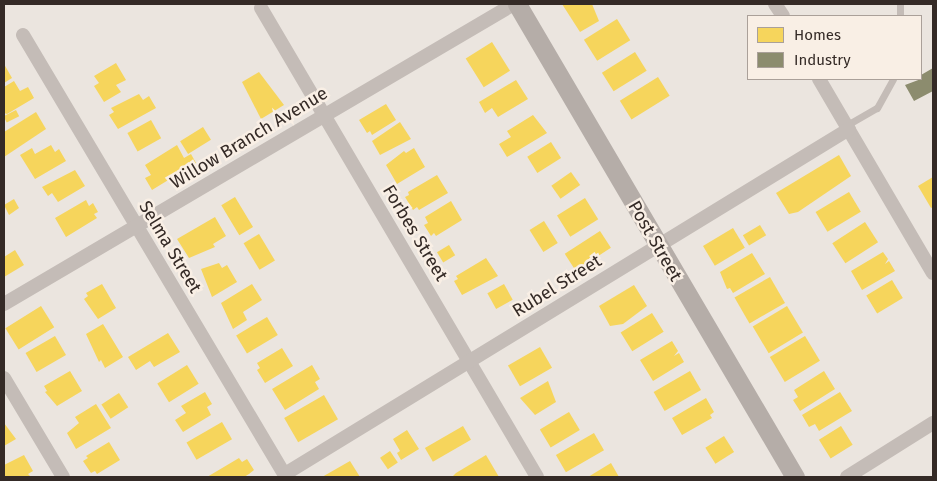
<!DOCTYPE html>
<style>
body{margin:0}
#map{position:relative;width:937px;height:481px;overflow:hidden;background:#ebe5df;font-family:"Fira Sans",sans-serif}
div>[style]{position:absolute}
.homes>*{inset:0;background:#f6d55c;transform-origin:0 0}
.industry>*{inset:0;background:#8c8c6e}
.lane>*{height:7px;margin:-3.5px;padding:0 3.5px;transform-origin:3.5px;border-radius:3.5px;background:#c4bcb7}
.street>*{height:14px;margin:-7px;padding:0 7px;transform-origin:7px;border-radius:7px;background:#c4bcb7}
.secondary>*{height:19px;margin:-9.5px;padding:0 9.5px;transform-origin:9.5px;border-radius:9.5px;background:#b5ada8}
span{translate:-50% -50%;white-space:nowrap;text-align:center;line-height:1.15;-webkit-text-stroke:5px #f9efe5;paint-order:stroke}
.street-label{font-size:18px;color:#342a26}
.frame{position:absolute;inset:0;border:5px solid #342a26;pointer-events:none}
.legend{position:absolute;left:747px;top:15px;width:175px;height:65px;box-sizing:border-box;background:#f9efe5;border:1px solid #aaa099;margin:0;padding:6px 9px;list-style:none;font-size:15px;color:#342a26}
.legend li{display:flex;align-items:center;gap:10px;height:25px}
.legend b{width:25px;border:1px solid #aaa099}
</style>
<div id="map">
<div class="homes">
<div style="clip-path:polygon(562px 4px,592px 4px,599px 21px,580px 32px)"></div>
<div style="left:617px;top:19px;width:25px;height:39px;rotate:58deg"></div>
<div style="left:492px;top:42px;width:34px;height:31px;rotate:58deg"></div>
<div style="left:635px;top:52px;width:22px;height:39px;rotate:58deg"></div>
<div style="clip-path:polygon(116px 63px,126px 80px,116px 85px,121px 92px,104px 102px,94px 86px,99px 83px,94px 76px)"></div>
<div style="clip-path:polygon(4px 64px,12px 78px,4px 83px)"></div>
<div style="clip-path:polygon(259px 72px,284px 105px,261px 119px,242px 82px)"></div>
<div style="left:658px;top:77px;width:22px;height:45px;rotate:58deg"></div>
<div style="clip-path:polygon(516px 80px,528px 99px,498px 117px,492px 108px,485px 113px,479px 102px)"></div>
<div style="clip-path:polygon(14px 81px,20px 91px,28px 87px,34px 98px,7px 114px,4px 113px,4px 87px)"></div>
<div style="clip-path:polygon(139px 94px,143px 100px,149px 96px,156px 108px,118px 129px,109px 115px,114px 112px,111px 108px)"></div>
<div style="clip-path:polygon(386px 104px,396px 120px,372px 135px,370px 131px,367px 133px,359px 120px)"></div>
<div style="left:16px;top:110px;width:7px;height:14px;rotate:63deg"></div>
<div style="clip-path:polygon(36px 112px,46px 129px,4px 157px,4px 132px)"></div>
<div style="clip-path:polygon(533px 115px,547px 133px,507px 157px,499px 144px,511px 137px,507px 131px)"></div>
<div style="left:151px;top:120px;width:21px;height:27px;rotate:61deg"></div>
<div style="clip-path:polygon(400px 122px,411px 139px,380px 155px,372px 141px)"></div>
<div style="left:203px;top:127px;width:15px;height:27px;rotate:58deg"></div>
<div style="left:551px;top:142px;width:19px;height:28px;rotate:58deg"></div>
<div style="clip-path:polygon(51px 145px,55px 152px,59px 149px,66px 161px,35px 179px,20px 155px,32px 148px,35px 154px)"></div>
<div style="clip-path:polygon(177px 145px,184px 158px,191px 154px,196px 163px,152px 190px,145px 178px,151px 175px,145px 165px)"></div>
<div style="clip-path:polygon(414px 148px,425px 167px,397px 184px,386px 165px,404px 151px,406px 153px)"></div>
<div style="clip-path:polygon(839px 155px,851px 176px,798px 212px,789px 214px,776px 193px)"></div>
<div style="clip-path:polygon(75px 170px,85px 186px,58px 202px,52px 193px,48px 196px,42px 187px)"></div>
<div style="left:571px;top:172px;width:16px;height:24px;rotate:55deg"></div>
<div style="clip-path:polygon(437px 175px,448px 193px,419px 210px,417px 207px,413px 210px,405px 197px,409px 195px,408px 192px)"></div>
<div style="clip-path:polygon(933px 177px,933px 207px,931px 208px,918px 186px)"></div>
<div style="left:849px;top:192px;width:23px;height:39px;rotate:59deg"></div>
<div style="left:235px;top:197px;width:35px;height:16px;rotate:59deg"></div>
<div style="left:585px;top:198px;width:25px;height:33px;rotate:58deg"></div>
<div style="clip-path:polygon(14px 199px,19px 208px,9px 215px,4px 205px)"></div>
<div style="clip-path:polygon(86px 200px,89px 206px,93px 203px,98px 212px,94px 214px,97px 218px,66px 237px,55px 218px)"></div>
<div style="clip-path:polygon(451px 201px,462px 220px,436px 236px,434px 233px,431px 236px,424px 225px,428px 223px,425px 217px)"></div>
<div style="clip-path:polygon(215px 217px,226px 236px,213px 244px,215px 247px,189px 258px,177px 239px)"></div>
<div style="left:544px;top:221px;width:26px;height:17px;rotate:58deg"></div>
<div style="left:865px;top:222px;width:24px;height:39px;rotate:57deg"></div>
<div style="left:760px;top:225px;width:12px;height:20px;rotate:59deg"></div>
<div style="left:733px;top:228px;width:23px;height:35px;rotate:59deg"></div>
<div style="left:600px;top:231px;width:20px;height:42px;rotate:57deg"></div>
<div style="left:259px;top:234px;width:31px;height:18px;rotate:59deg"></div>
<div style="left:449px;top:245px;width:12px;height:14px;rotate:59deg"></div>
<div style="clip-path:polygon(15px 250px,24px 265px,4px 277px,4px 257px)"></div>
<div style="clip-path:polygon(883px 252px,888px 259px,885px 264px,889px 261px,895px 271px,862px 290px,851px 271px)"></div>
<div style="clip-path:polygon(752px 253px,765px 274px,733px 293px,730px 288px,727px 289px,720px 272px)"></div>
<div style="clip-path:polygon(486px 258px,498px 276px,462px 295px,454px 281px,458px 279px,456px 276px)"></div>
<div style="clip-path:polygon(219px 263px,222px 268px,227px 265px,237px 282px,212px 297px,201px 269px)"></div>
<div style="left:770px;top:277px;width:30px;height:41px;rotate:60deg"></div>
<div style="left:892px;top:280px;width:21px;height:30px;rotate:59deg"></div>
<div style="clip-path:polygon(102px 284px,116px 308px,98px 319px,84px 299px,88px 296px,86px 293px)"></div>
<div style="clip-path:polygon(252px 284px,262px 300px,243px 312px,247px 320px,233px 329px,221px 303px)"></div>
<div style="left:504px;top:284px;width:18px;height:19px;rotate:61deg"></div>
<div style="clip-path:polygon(634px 285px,647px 306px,623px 324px,610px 326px,599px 306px)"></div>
<div style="left:41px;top:306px;width:25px;height:42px;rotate:58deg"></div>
<div style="left:787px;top:306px;width:31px;height:40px;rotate:59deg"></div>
<div style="left:652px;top:313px;width:22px;height:37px;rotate:58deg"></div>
<div style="left:267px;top:317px;width:21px;height:36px;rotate:59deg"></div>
<div style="clip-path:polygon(103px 324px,123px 357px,105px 368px,101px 360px,99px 362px,86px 334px)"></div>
<div style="clip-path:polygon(168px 333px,180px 352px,154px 367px,150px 361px,136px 370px,128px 357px)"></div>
<div style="left:55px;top:336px;width:22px;height:34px;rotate:60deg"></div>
<div style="left:805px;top:336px;width:29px;height:41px;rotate:59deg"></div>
<div style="clip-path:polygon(672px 341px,678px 351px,674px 356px,679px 353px,684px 362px,653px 381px,640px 360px)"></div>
<div style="left:540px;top:347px;width:24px;height:37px;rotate:60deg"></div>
<div style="clip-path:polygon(282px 348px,293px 366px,265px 383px,257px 370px,260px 368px,257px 363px)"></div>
<div style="left:187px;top:365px;width:22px;height:35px;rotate:58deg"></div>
<div style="clip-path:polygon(312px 365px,320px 379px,315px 382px,319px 389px,285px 410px,272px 389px)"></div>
<div style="clip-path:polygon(70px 371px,82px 391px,57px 406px,45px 392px,47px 391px,44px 386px)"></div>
<div style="left:690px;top:371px;width:22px;height:42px;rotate:60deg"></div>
<div style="clip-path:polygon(824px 371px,835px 389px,800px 411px,793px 400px,798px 397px,794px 390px)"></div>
<div style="clip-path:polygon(548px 381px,556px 402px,535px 415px,520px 398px)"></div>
<div style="clip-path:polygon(205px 392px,212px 404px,207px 407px,211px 415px,183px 432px,175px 420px,186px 413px,181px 406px)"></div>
<div style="clip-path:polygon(840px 392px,852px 411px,819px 431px,815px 424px,809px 427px,802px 415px)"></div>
<div style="left:119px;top:393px;width:17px;height:21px;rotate:57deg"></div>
<div style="left:324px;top:395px;width:28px;height:46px;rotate:60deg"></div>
<div style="clip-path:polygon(706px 398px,714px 412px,710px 415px,712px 418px,682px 435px,672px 418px)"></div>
<div style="clip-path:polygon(96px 404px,111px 428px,76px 449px,67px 433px,79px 423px,75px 417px)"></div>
<div style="left:569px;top:412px;width:21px;height:34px;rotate:59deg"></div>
<div style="left:222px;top:422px;width:20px;height:41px;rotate:60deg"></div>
<div style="clip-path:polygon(4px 423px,16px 439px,4px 446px)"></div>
<div style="left:463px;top:426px;width:16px;height:44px;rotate:60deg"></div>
<div style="left:841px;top:426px;width:22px;height:26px;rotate:58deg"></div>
<div style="clip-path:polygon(407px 430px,419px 449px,401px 460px,397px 453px,400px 451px,393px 439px)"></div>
<div style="left:594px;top:433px;width:20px;height:44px;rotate:60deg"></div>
<div style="left:724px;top:436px;width:19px;height:22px;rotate:58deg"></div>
<div style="clip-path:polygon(109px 442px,120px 460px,97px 474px,95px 471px,91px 473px,83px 461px,88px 458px,86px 456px)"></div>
<div style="left:390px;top:451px;width:14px;height:12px;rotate:56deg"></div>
<div style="clip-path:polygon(24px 455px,33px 471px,28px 474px,30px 476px,4px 477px,4px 465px)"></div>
<div style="clip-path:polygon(486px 455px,499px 477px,452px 477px,456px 473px)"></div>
<div style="clip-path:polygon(239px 458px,242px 462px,247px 459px,254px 470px,249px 474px,244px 477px,207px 477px)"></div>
<div style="clip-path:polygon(350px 461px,360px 477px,322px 477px)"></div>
<div style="clip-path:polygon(611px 463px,619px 477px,588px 477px)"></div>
</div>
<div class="industry">
<div style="clip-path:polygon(933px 68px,933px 91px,914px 101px,905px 85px,921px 79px,921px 75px)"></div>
</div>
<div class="lane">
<div style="left:900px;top:4px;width:12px;rotate:90deg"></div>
<div style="left:847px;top:125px;width:34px;rotate:-30deg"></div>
<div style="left:877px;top:108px;width:33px;rotate:-61deg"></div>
</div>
<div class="street">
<div style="left:775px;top:4px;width:14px;rotate:56deg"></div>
<div style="left:261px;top:8px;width:544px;rotate:59.52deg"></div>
<div style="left:23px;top:35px;width:514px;rotate:59.25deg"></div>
<div style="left:819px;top:79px;width:225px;rotate:59.6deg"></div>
<div style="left:4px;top:304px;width:592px;rotate:-30.47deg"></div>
<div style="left:4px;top:378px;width:115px;rotate:59.2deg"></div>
<div style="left:285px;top:474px;width:661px;rotate:-31.45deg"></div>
<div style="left:847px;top:477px;width:102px;rotate:-32.1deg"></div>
</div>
<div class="secondary">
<div style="left:517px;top:4px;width:549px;rotate:59.56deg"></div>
</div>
<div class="street-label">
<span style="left:249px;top:138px;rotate:-31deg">Willow Branch Avenue</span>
<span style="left:415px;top:233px;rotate:59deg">Forbes Street</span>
<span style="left:655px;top:241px;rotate:60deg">Post Street</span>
<span style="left:170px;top:247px;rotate:59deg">Selma Street</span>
<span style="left:557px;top:286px;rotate:-32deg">Rubel Street</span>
</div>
<div class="frame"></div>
<ul class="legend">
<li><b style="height:14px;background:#f6d55c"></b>Homes</li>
<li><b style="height:14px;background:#8c8c6e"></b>Industry</li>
</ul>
</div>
